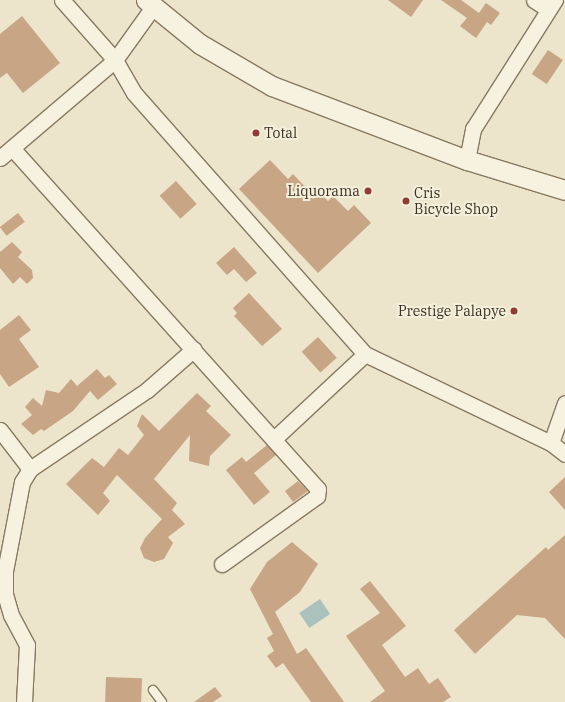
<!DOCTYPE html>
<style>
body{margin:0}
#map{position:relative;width:565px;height:702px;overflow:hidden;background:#ece5cc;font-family:"IBM Plex Serif",serif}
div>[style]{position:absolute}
.water>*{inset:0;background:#abc1bd;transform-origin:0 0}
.building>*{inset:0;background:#c7a585;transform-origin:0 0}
.roads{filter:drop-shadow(1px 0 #887961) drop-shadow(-1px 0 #887961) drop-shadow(0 1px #887961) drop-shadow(0 -1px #887961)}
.service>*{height:8px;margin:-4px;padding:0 4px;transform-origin:4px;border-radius:4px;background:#f7f2df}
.minor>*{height:15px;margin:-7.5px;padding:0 7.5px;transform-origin:7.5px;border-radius:7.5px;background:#f7f2df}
.tertiary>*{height:19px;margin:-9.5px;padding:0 9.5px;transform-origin:9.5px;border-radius:9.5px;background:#f7f2df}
.dots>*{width:11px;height:11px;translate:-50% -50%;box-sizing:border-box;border:2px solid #f4efdb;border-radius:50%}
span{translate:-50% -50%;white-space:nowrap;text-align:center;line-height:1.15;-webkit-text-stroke:4px #f4efdb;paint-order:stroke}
.poi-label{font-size:14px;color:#3a3023}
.left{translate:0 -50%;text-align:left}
.right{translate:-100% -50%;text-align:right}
</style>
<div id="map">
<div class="water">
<div style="left:320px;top:599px;width:18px;height:25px;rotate:56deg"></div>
</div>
<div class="building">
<div style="clip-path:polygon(388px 0,423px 0,411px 17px)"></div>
<div style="clip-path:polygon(441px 0,461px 0,479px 13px,486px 3px,500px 13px,491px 25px,487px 22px,476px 38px,460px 26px,467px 18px)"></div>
<div style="clip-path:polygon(22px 16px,60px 63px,23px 93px,7px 73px,0 78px,0 34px)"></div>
<div style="left:548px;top:50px;width:18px;height:29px;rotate:34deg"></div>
<div style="clip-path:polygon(270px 160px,288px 179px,293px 174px,309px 191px,313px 186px,328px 201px,333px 196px,348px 211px,354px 205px,371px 223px,318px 273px,239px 189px)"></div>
<div style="left:176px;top:181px;width:31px;height:22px;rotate:48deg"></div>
<div style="left:18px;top:213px;width:11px;height:23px;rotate:52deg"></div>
<div style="clip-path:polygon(12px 242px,22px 252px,18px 257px,32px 270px,33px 278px,27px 284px,20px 277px,13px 284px,0 268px,0 252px)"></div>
<div style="clip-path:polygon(234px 247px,257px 273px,246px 282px,234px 269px,227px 275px,216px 263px)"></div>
<div style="clip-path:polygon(249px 293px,282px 329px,262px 346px,234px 316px,237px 313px,233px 308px)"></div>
<div style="clip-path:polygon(19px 315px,31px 330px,19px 339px,39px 367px,9px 387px,0 374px,0 330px)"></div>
<div style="left:318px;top:337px;width:28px;height:22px;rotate:48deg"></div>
<div style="clip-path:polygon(97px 369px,105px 378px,109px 375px,117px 384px,98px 400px,90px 391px,73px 411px,44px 431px,41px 429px,33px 435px,21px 424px,32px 415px,25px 407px,33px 398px,42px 406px,46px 390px,59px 393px,71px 379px,77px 386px)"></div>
<div style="clip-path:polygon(197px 393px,211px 406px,206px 411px,231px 435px,210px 456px,209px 466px,189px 461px,190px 435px,154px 479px,177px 503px,172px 510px,185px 524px,168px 537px,173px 543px,164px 559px,154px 562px,144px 558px,140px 548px,145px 538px,162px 519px,117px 475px,103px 493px,110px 501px,98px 515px,66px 484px,92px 458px,104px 467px,119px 448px,128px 455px,144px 435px,137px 426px,142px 414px,159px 431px)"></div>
<div style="clip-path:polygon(267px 445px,276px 455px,254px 473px,270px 492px,254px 505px,226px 470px,242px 457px,246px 462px)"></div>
<div style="clip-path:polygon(565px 477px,565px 510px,549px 492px)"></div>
<div style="clip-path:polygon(298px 481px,308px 491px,293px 502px,285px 491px)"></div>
<div style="clip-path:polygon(565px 535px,565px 639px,545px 618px,517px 615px,475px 654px,454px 630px,546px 547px,548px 550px)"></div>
<div style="clip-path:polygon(292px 542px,318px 564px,300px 592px,275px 612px,297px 654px,306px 648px,344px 702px,311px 702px,283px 663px,276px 668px,267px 656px,274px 651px,267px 638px,273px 634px,250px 589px,267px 562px)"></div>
<div style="clip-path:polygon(370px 581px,406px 626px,382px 645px,405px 677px,418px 668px,429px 684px,438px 678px,451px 697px,443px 702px,370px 702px,385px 691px,346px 636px,380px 613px,360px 589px)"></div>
<div style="left:106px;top:677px;width:36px;height:25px;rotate:2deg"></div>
<div style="clip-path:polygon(215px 687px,222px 696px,213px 702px,194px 702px)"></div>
</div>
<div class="roads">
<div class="service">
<div style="left:153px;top:690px;width:15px;rotate:53deg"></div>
</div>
<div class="minor">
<div style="left:62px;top:0;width:80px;rotate:48.5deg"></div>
<div style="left:115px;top:60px;width:38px;rotate:60deg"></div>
<div style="left:134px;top:93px;width:349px;rotate:48.5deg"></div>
<div style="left:365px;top:354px;width:206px;rotate:25.6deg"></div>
<div style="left:551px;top:443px;width:18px;rotate:38deg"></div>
<div style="left:534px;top:0;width:17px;rotate:33deg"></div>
<div style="left:12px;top:148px;width:458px;rotate:48.1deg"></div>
<div style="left:318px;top:489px;width:7px;rotate:98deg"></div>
<div style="left:317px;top:496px;width:117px;rotate:144.4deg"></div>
<div style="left:0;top:158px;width:151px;rotate:-40.4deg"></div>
<div style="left:115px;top:60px;width:65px;rotate:-54.4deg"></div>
<div style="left:467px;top:160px;width:32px;rotate:-79deg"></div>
<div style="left:473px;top:129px;width:153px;rotate:-57.6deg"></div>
<div style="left:0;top:430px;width:49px;rotate:52.4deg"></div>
<div style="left:275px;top:438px;width:123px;rotate:-43deg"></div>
<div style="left:551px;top:443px;width:42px;rotate:-70.7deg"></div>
<div style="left:24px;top:702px;width:57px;rotate:-87deg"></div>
<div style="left:27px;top:645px;width:34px;rotate:-118deg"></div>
<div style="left:11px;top:615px;width:22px;rotate:-106deg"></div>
<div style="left:5px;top:594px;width:23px;rotate:-90deg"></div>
<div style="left:5px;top:571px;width:91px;rotate:-79.2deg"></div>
<div style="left:22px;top:482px;width:15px;rotate:-58deg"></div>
<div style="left:30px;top:469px;width:141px;rotate:-34deg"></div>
<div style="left:147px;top:390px;width:62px;rotate:-41.1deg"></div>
</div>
<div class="tertiary">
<div style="left:146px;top:0;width:70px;rotate:39.2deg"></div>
<div style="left:200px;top:44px;width:83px;rotate:30.3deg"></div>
<div style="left:272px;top:86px;width:209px;rotate:20.8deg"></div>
<div style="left:467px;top:160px;width:102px;rotate:17deg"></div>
</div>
</div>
<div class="dots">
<div style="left:256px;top:133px;background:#933b35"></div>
<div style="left:368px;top:191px;background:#933b35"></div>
<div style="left:406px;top:201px;background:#933b35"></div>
<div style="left:514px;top:311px;background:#933b35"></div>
</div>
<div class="poi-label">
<span class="left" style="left:264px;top:133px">Total</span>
<span class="right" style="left:360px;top:191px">Liquorama</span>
<span class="left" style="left:414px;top:201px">Cris<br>Bicycle Shop</span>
<span class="right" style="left:506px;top:311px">Prestige Palapye</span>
</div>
</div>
